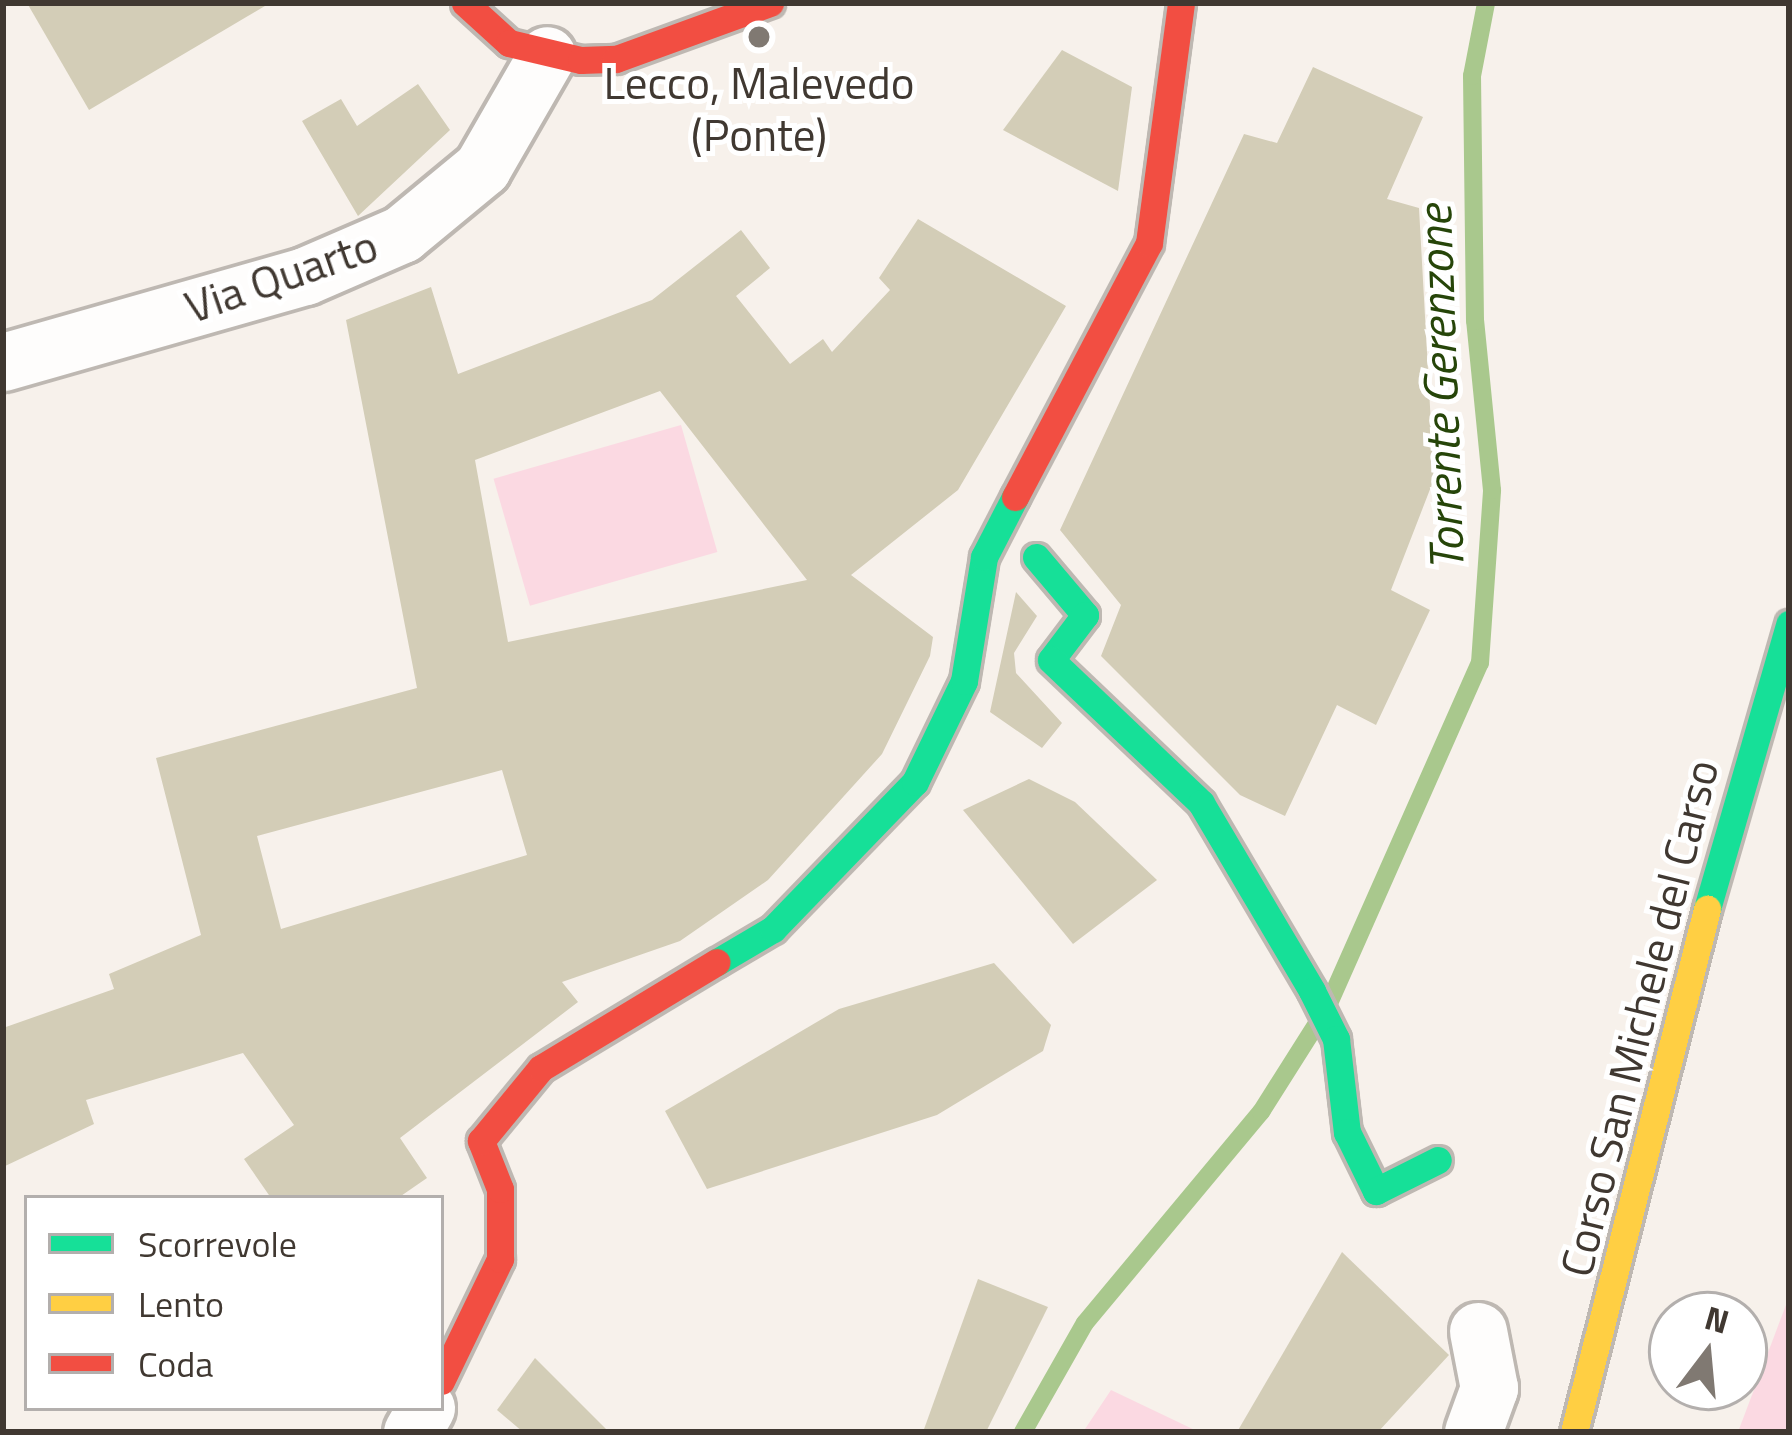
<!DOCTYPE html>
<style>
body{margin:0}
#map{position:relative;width:1792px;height:1435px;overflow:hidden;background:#f7f1eb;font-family:"Titillium Web",sans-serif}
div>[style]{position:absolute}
.green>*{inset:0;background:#fbd9e2;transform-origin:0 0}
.stream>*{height:18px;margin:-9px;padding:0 9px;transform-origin:9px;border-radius:9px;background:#a9c88d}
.building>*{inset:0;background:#d3cdb7}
.roads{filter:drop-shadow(3px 0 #beb8b2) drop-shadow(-3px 0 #beb8b2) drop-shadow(0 3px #beb8b2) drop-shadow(0 -3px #beb8b2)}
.street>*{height:57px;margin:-28.5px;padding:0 28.5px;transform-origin:28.5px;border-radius:28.5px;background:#fefdfc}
.fast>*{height:27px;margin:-13.5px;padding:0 13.5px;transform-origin:13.5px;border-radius:13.5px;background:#16e098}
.slow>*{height:27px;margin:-13.5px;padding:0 13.5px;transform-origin:13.5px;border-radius:13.5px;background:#ffcf43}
.jam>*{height:27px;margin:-13.5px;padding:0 13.5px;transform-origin:13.5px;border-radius:13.5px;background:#f24e42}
.dots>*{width:33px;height:33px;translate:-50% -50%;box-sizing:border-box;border:6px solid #fff;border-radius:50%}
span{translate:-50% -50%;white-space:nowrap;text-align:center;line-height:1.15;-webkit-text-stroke:10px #fff;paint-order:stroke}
.poi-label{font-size:45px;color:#403831}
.street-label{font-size:45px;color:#403831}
.water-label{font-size:48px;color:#264509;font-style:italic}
.frame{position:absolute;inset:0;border:6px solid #403831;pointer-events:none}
.legend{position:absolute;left:24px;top:1195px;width:420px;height:216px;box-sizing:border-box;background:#fff;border:3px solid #b3afad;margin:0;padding:15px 21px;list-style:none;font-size:36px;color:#403831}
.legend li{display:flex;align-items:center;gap:24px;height:60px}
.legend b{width:60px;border:3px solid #b3afad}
.north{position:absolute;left:1648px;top:1291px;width:120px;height:120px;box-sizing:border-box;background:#fff;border:3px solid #b3afad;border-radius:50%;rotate:16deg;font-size:33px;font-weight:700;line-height:48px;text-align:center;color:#403831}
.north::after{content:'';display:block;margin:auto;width:42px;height:54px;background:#807972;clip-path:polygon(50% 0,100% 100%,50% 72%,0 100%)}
</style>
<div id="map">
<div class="green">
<div style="left:681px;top:425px;width:132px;height:195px;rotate:74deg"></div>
<div style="clip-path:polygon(1789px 1297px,1789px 1432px,1738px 1432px)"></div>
<div style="clip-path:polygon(1111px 1390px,1199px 1432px,1083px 1432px)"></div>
</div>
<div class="stream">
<div style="left:1330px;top:1001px;width:370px;rotate:-66.1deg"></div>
<div style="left:1480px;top:663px;width:173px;rotate:-86deg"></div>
<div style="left:1492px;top:490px;width:170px;rotate:-95.7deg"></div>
<div style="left:1475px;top:321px;width:245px;rotate:-90.7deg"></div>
<div style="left:1472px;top:76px;width:74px;rotate:-79.1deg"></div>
<div style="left:1023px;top:1432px;width:125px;rotate:-60.4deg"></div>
<div style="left:1085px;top:1323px;width:275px;rotate:-50.2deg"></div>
<div style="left:1261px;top:1112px;width:103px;rotate:-57.7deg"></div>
</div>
<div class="building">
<div style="clip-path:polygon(27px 3px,270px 3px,89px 110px)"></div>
<div style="clip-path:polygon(1062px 50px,1132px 87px,1118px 191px,1003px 130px)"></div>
<div style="clip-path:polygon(1313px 67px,1423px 117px,1387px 199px,1419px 208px,1434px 479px,1391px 590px,1430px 610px,1376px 725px,1337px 705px,1285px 816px,1240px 795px,1101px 656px,1121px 605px,1060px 530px,1244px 134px,1277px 143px)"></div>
<div style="clip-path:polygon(418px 84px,450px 130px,358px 216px,302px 121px,341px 99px,357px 126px)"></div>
<div style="clip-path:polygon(evenodd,918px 219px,1066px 306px,958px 490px,851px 575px,933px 637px,930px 656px,882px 754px,768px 880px,680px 941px,562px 982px,578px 1002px,400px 1138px,427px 1178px,398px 1198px,271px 1198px,244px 1159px,294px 1125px,243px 1053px,86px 1100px,94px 1124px,3px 1167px,3px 1028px,114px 989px,109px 974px,201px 935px,156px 758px,417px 688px,346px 320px,431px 287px,458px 374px,652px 300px,741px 230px,770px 268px,736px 296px,790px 364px,823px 339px,832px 352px,890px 290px,879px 278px,918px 219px,660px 391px,807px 580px,508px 642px,475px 460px,660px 391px,918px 219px,502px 770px,527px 855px,281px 929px,257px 836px,502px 770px)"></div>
<div style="clip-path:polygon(1016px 592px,1037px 616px,1014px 653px,1016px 673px,1062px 723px,1042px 748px,990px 712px)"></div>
<div style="clip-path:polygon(1029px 779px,1075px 802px,1157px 880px,1073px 944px,963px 810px)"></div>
<div style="clip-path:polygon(994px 963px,1051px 1025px,1043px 1051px,937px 1115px,707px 1189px,665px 1111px,839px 1009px)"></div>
<div style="clip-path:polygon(1342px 1252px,1449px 1355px,1378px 1432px,1237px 1432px)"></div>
<div style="clip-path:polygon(978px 1279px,1048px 1307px,986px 1432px,923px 1432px)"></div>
<div style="clip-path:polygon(535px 1358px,609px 1432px,523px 1432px,497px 1410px)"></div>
</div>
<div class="roads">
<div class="street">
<div style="left:3px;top:362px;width:314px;rotate:-15.9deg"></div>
<div style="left:305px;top:276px;width:106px;rotate:-23.4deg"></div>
<div style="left:402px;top:234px;width:104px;rotate:-39.5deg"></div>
<div style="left:482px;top:168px;width:130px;rotate:-60.1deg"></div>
<div style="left:412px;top:1432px;width:28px;rotate:-60deg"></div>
<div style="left:1473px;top:1432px;width:47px;rotate:-70deg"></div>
<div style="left:1489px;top:1388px;width:58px;rotate:-100.9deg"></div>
</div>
<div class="fast">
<div style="left:1036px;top:557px;width:76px;rotate:49.8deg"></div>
<div style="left:1085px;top:615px;width:56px;rotate:127.1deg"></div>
<div style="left:1051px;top:660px;width:207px;rotate:43.6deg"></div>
<div style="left:1201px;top:803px;width:218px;rotate:59.4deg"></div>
<div style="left:1312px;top:991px;width:54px;rotate:63.4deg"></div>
<div style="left:1336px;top:1039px;width:94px;rotate:83.3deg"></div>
<div style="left:1347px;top:1132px;width:66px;rotate:63.8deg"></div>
<div style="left:1376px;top:1191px;width:69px;rotate:-26.6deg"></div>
<div style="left:1707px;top:909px;width:297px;rotate:-73.9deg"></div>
<div style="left:717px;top:962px;width:65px;rotate:-30.5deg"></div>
<div style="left:773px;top:929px;width:204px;rotate:-46deg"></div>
<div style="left:915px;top:782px;width:112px;rotate:-64.1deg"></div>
<div style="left:964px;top:681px;width:126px;rotate:-80.8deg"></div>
<div style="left:984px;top:557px;width:68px;rotate:-62.7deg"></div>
</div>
<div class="slow">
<div style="left:1574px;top:1432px;width:540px;rotate:-75.73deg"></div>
</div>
<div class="jam">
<div style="left:465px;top:3px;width:59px;rotate:42.3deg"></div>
<div style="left:509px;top:43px;width:74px;rotate:13.3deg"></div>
<div style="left:581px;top:60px;width:35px;rotate:-2deg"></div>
<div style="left:616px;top:59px;width:164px;rotate:-20deg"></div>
<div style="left:1015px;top:497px;width:287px;rotate:-62.2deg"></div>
<div style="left:1149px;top:243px;width:242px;rotate:-82.4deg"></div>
<div style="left:441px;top:1381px;width:136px;rotate:-64.2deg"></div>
<div style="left:500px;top:1259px;width:70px;rotate:-90deg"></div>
<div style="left:500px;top:1189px;width:52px;rotate:-111.6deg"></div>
<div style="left:481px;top:1141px;width:94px;rotate:-50.6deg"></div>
<div style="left:541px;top:1068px;width:205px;rotate:-31.1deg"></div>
</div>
</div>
<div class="dots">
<div style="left:759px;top:37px;background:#807972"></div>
</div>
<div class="poi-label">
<span style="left:759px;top:109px">Lecco, Malevedo<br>(Ponte)</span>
</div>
<div class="street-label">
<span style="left:281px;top:276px;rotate:-19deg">Via Quarto</span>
<span style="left:1639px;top:1018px;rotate:-76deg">Corso San Michele del Carso</span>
</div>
<div class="water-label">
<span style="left:1440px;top:388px;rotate:-92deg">Torrente Gerenzone</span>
</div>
<div class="frame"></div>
<ul class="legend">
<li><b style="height:15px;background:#16e098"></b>Scorrevole</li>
<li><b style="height:15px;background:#ffcf43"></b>Lento</li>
<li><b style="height:15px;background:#f24e42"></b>Coda</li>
</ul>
<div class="north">N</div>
</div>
